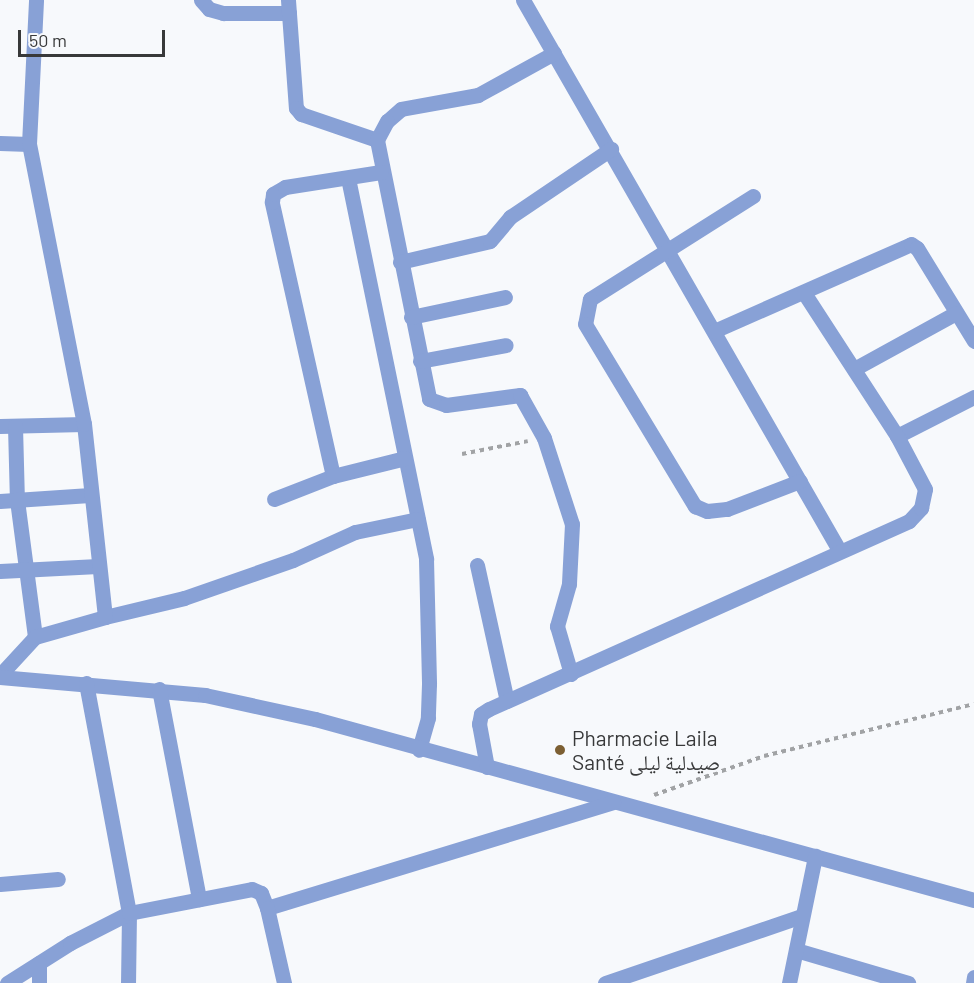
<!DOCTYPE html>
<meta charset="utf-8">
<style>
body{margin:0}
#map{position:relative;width:974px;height:983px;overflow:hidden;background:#f7f9fc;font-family:Barlow,"Noto Naskh Arabic",sans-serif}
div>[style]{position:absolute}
.path>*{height:4px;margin-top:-2px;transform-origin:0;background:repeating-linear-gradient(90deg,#a1a3a5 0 4.5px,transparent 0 9px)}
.minor>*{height:15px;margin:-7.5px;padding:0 7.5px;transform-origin:7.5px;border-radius:7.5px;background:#88a1d6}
.dots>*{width:16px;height:16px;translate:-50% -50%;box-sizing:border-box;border:3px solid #f7f9fc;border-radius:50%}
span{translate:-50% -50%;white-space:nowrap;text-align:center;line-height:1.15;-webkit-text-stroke:5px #f7f9fc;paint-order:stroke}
.poi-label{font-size:21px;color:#38393a}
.left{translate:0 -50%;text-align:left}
.scale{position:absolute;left:18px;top:30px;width:147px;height:27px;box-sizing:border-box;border:3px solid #38393a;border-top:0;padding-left:8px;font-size:18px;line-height:21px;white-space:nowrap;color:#38393a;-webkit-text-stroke:4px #f7f9fc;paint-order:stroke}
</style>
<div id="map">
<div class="path">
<div style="left:462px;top:454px;width:67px;rotate:-11.1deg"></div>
<div style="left:654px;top:795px;width:117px;rotate:-19.5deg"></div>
<div style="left:764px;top:756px;width:216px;rotate:-13.9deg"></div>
</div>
<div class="minor">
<div style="left:201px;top:0;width:12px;rotate:48deg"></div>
<div style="left:209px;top:9px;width:15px;rotate:16deg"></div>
<div style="left:223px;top:13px;width:66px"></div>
<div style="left:288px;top:0;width:108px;rotate:85.8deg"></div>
<div style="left:296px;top:108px;width:8px;rotate:50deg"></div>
<div style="left:301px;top:114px;width:80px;rotate:18.9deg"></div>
<div style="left:523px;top:0;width:634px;rotate:60.12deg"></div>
<div style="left:554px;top:53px;width:87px;rotate:151.1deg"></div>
<div style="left:478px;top:95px;width:78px;rotate:169.7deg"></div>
<div style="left:401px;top:109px;width:18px;rotate:139deg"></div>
<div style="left:387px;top:121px;width:21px;rotate:118deg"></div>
<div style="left:377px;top:140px;width:264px;rotate:78.6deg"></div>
<div style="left:429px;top:399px;width:18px;rotate:19deg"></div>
<div style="left:446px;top:405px;width:75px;rotate:-7.7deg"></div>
<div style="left:520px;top:395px;width:49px;rotate:60.8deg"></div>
<div style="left:544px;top:438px;width:90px;rotate:72deg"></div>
<div style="left:572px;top:524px;width:60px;rotate:92.9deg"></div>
<div style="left:569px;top:584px;width:44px;rotate:105.9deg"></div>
<div style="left:557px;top:626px;width:50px;rotate:73.7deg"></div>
<div style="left:0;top:143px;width:29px;rotate:2deg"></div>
<div style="left:348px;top:178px;width:389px;rotate:78.4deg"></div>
<div style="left:426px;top:559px;width:125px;rotate:88.6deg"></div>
<div style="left:429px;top:684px;width:34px;rotate:92deg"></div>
<div style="left:428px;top:718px;width:33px;rotate:106deg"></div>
<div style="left:753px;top:196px;width:193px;rotate:147.7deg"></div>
<div style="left:590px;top:299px;width:25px;rotate:101deg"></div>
<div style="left:585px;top:324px;width:213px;rotate:58.9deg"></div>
<div style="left:695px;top:506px;width:13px;rotate:23deg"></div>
<div style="left:707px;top:511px;width:20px;rotate:-6deg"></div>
<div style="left:727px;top:509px;width:78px;rotate:-21deg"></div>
<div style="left:400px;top:262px;width:92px;rotate:-13.1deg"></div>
<div style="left:490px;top:241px;width:31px;rotate:-50deg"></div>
<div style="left:510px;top:217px;width:122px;rotate:-34deg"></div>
<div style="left:411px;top:317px;width:96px;rotate:-12deg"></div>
<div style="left:714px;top:331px;width:215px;rotate:-23.8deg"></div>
<div style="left:911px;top:244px;width:7px;rotate:34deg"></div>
<div style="left:917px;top:248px;width:109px;rotate:58.5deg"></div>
<div style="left:420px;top:361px;width:87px;rotate:-10.5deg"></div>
<div style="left:854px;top:369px;width:116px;rotate:-28.8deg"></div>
<div style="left:0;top:426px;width:84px;rotate:-1.4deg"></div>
<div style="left:15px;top:426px;width:74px;rotate:88.5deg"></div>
<div style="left:17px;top:500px;width:138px;rotate:82.5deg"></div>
<div style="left:897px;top:436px;width:86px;rotate:-26.9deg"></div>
<div style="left:333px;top:476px;width:281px;rotate:-102.6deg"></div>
<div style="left:272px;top:202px;width:8px;rotate:-83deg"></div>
<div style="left:273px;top:194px;width:14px;rotate:-30deg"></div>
<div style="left:285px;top:187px;width:97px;rotate:-8.9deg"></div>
<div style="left:274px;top:499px;width:63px;rotate:-21.3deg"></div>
<div style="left:333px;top:476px;width:74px;rotate:-14deg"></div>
<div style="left:0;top:501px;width:90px;rotate:-3.8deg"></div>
<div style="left:477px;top:565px;width:139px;rotate:77.6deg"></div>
<div style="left:0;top:571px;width:98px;rotate:-2.9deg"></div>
<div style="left:105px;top:617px;width:81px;rotate:-13.5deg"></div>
<div style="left:184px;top:598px;width:115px;rotate:-19.2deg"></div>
<div style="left:293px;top:560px;width:68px;rotate:-24.3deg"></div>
<div style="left:355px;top:532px;width:64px;rotate:-11.7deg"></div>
<div style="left:0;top:675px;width:52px;rotate:-47.4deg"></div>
<div style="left:35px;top:637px;width:73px;rotate:-15.9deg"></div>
<div style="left:105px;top:617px;width:194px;rotate:-96.2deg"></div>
<div style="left:84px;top:424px;width:285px;rotate:-101.1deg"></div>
<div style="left:29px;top:144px;width:144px;rotate:-87.2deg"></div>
<div style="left:0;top:677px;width:206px;rotate:5deg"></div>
<div style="left:205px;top:695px;width:113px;rotate:12.3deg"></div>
<div style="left:315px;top:719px;width:683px;rotate:15.36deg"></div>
<div style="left:86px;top:683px;width:234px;rotate:79.4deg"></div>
<div style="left:129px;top:913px;width:70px;rotate:90.8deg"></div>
<div style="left:159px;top:689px;width:214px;rotate:79.2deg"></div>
<div style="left:487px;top:767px;width:44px;rotate:-100.5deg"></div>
<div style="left:479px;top:724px;width:10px;rotate:-79deg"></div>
<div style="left:481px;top:714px;width:9px;rotate:-32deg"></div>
<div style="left:489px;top:709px;width:460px;rotate:-24.1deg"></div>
<div style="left:909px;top:521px;width:18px;rotate:-47deg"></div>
<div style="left:921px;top:508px;width:19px;rotate:-78deg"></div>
<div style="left:925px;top:489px;width:60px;rotate:-117.8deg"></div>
<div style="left:897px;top:436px;width:171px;rotate:-123deg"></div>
<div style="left:0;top:884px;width:58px;rotate:-4.9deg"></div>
<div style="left:267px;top:908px;width:362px;rotate:-17deg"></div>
<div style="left:796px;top:950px;width:117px;rotate:16.4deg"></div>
<div style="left:7px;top:983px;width:75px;rotate:-32.4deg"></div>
<div style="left:70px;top:943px;width:66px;rotate:-27deg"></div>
<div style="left:129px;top:913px;width:125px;rotate:-11deg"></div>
<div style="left:252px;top:889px;width:10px;rotate:24deg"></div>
<div style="left:261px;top:893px;width:16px;rotate:68deg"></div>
<div style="left:267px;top:908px;width:77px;rotate:77.2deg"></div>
<div style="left:39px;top:983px;width:20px;rotate:-90deg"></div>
<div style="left:605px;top:983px;width:208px;rotate:-18.8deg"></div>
<div style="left:789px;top:983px;width:130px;rotate:-78.4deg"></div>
<div style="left:973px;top:983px;width:6px;rotate:-81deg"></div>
</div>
<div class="dots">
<div style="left:560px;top:750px;background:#7c5f33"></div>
</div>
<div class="poi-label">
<span class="left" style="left:572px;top:750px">Pharmacie Laila<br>Santé صيدلية ليلى</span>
</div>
<div class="scale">50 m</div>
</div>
